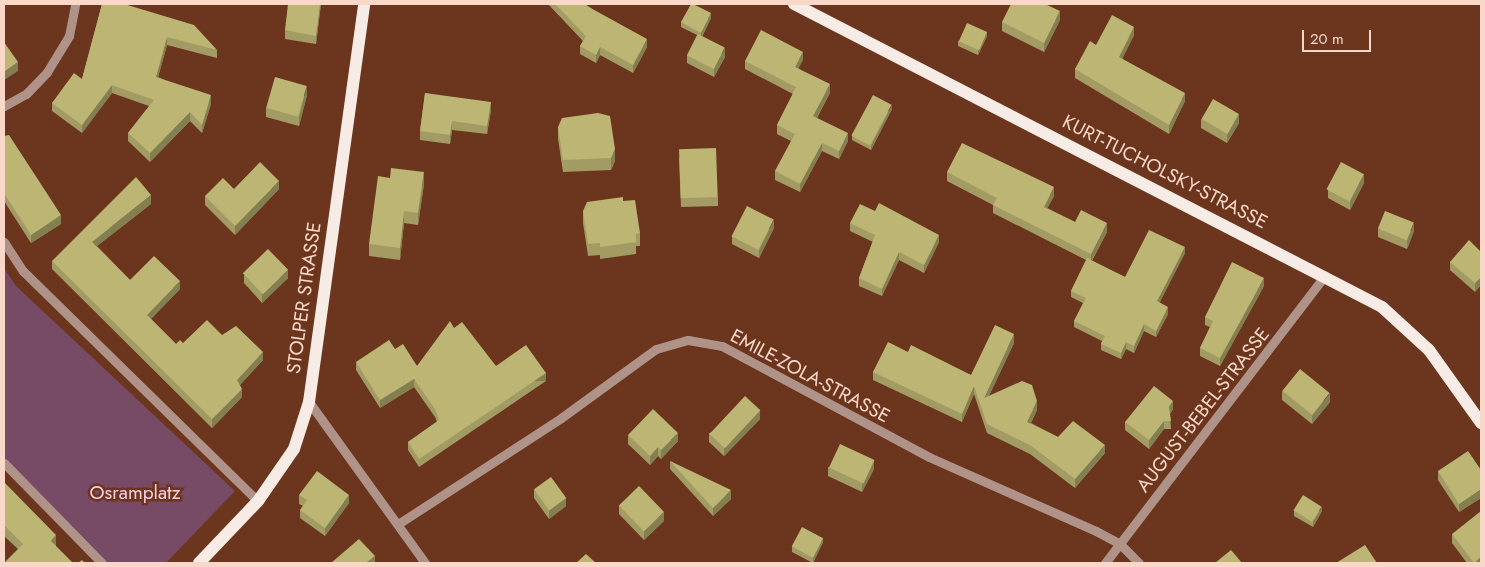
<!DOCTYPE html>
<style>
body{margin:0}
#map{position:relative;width:1485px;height:567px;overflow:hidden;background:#6c351d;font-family:Jost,sans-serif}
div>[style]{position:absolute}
.green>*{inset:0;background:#774a66}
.minor>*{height:9px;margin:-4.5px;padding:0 4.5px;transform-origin:4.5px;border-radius:4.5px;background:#b09388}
.major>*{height:12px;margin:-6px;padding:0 6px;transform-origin:6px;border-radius:6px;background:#f7ebe6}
.wall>*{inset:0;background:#a29c64}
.shaded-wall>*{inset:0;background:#847f51;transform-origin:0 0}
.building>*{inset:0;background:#bcb574;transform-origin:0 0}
span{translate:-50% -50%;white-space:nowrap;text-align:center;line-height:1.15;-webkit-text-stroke:5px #6c351d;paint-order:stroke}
.street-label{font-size:19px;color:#f9d7c9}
.park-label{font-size:19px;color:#ffcbe9}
.frame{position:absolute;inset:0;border:5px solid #f9d7c9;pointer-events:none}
.scale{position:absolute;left:1302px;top:30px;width:69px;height:22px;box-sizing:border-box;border:2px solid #f9d7c9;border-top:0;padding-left:6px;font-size:15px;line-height:18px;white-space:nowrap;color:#f9d7c9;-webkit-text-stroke:4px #6c351d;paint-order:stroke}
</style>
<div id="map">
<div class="green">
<div style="clip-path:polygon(4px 268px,16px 286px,235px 491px,166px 563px,107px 563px,4px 458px)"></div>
</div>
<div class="minor">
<div style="left:4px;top:106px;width:25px;rotate:-29deg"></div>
<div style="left:26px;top:94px;width:30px;rotate:-46deg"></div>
<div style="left:47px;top:72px;width:42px;rotate:-58.6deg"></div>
<div style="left:69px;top:36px;width:33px;rotate:-79deg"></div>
<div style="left:4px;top:242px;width:35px;rotate:57deg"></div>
<div style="left:23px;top:271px;width:329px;rotate:44.4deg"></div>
<div style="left:309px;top:402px;width:198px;rotate:54.2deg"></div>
<div style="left:4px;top:463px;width:140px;rotate:45.6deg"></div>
<div style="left:398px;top:524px;width:194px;rotate:-33deg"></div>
<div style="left:561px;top:418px;width:117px;rotate:-36deg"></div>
<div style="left:656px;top:349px;width:33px;rotate:-16deg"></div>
<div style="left:688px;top:340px;width:35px;rotate:10deg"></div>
<div style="left:722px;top:346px;width:235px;rotate:28.2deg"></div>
<div style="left:929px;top:457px;width:183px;rotate:23.9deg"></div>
<div style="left:1096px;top:531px;width:27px;rotate:28deg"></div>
<div style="left:1120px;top:544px;width:27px;rotate:45deg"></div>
<div style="left:1105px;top:563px;width:362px;rotate:-52.6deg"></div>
</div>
<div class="major">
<div style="left:794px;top:4px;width:661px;rotate:27.26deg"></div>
<div style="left:1382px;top:307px;width:64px;rotate:42.5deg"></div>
<div style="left:1429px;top:350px;width:90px;rotate:54.5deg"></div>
<div style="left:199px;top:563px;width:86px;rotate:-46.4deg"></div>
<div style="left:258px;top:501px;width:63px;rotate:-55.3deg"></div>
<div style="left:294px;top:449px;width:49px;rotate:-72.3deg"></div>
<div style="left:309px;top:402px;width:402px;rotate:-82.1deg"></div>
</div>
<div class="wall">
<div style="clip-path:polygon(102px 4px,217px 50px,217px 58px,167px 45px,158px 77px,211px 104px,202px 133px,190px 121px,150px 162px,128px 141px,128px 133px,149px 106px,112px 93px,82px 133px,52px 111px,52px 103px,82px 79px)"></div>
<div style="clip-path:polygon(321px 4px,316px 44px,285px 39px,285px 30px)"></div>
<div style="clip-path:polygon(548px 4px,585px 4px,647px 47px,633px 73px,600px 55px,596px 63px,580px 54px,580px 46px,583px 41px)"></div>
<div style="clip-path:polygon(711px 18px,702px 37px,725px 57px,714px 77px,687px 63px,687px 55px,697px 35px,681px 27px,681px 22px)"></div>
<div style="clip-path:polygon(1060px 20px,1044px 52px,1002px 31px,1002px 22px)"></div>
<div style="clip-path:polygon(1134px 35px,1122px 59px,1185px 101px,1169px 134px,1075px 78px,1075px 69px,1096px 45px)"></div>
<div style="clip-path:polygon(987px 36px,978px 55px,958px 46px,958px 41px)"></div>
<div style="clip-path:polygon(803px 60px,798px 68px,830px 93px,817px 118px,848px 141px,839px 159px,822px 151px,800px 192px,775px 180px,775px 171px,791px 141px,777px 134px,777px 125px,793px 94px,745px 69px,745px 61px)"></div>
<div style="clip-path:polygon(425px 93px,491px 110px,487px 134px,452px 130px,450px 144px,420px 140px,420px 131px)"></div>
<div style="clip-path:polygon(307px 95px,299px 126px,266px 117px,266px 108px)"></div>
<div style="clip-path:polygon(892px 109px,871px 150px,852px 140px,852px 136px)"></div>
<div style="clip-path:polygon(598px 113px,615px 161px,611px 170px,563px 172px,558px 139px,558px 127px)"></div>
<div style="clip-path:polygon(1201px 119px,1239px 123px,1227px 143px,1201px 128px)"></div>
<div style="clip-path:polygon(4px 136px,61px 224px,31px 243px,4px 201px)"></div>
<div style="clip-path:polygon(679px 157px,718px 197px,718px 206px,681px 207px)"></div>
<div style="clip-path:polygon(947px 172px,1054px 196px,1047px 208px,1075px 222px,1107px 232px,1092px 261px,1125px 277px,1185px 253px,1159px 303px,1168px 314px,1156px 337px,1144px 331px,1134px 353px,1126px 349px,1121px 359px,1101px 350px,1101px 344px,1102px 341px,1074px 327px,1074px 321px,1083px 303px,1071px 297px,1071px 291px,1086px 260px,993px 213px,993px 205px,947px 181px)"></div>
<div style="clip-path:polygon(1364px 183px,1350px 210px,1328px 198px,1328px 190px)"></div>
<div style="clip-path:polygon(424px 184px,418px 225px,404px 223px,400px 260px,369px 256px,369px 244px)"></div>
<div style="clip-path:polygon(234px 189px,279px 189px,235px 235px,205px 205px,205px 196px)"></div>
<div style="clip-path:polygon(623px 201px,640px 233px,640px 246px,636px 246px,636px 254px,600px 259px,600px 255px,588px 256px,583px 223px,583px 211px)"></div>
<div style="clip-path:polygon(151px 204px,97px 246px,130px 280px,180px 289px,151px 319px,176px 344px,183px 343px,222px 335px,263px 360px,240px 385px,242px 397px,212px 428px,52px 269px,52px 261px)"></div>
<div style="clip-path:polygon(850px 223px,939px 242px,924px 273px,899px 260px,882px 296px,859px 286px,859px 278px,873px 242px,850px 231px)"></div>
<div style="clip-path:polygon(774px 228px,759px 258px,732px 244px,732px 236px)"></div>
<div style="clip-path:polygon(1378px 229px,1414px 231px,1407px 249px,1378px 237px)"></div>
<div style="clip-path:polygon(1481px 252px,1481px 285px,1475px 292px,1450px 270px,1450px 262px)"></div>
<div style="clip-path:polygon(244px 275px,288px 278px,262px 303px,244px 283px)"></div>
<div style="clip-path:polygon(1264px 286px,1220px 366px,1200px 356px,1200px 348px,1210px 327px,1205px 325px,1205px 317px)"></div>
<div style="clip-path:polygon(454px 328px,496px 366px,546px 381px,419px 467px,408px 450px,408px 442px,437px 422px,435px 417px,414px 387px,380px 408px,356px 370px,356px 362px,395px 349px,417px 366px)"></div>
<div style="clip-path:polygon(1014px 343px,989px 396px,1037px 410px,1031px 423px,1058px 437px,1105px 453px,1075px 488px,1030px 454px,987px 433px,974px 394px,962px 422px,873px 380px,873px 372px,908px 352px,971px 375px)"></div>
<div style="clip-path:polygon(1282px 391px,1330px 402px,1312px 424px,1282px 400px)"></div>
<div style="clip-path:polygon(1173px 409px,1170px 414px,1171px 429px,1164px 429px,1149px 449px,1125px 430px,1125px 422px)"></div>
<div style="clip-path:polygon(760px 419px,724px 456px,709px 442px,709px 433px)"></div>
<div style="clip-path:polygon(628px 435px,678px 441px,661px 459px,658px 456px,650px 465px,628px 444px)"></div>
<div style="clip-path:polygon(670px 461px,731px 499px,713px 516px,670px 469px)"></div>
<div style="clip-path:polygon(828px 467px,874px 469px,862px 492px,828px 476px)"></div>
<div style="clip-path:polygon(1481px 470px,1481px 498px,1459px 512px,1438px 480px,1438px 471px)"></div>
<div style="clip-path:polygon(4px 482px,56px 546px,18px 549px,4px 536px)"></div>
<div style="clip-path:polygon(534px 489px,566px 506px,549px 519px,534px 498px)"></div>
<div style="clip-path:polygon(299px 495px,349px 503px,325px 536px,300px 518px,300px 510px,303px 506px,299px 504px)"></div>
<div style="clip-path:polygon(619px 505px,664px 521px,644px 540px,619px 514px)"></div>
<div style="clip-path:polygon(1294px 511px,1322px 511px,1313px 527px,1294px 516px)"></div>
<div style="clip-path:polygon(1452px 534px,1481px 563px,1467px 563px,1452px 543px)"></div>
<div style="clip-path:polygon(823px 542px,813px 563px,792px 552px,792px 547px)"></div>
</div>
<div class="shaded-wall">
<div style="clip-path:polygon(320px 4px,321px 4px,316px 44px,316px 36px)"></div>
<div style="clip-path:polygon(1060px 11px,1060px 20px,1044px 52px,1044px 43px)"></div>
<div style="clip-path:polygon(711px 13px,711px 18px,701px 37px,701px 33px)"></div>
<div style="clip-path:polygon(1134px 27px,1134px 35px,1119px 65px,1119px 57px)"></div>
<div style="clip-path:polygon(987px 32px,987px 36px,978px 55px,978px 51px)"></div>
<div style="clip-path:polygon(167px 37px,167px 45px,156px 85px,156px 77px)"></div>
<div style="clip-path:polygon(647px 39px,647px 47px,633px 73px,633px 65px)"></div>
<div style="clip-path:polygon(600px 47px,600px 55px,596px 63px,596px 55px)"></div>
<div style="clip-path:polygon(725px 48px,725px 57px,714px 77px,714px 68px)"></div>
<div style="clip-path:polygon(803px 52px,803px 60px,795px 75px,795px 67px)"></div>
<div style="clip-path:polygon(18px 62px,18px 71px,4px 80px,4px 72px)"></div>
<div style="clip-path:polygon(830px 84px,830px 93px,813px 124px,813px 116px)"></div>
<div style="clip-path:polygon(112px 85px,112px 93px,82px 133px,82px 125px)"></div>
<div style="clip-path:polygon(307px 86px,307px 95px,299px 126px,299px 117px)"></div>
<div style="clip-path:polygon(1185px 93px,1185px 101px,1169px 134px,1169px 125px)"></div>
<div style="clip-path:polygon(211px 95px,211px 104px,202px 133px,202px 125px)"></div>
<div style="clip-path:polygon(491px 102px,491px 110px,487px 134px,487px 126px)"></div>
<div style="clip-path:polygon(892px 105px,892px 109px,871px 150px,871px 146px)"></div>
<div style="clip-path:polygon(190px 112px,190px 121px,150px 162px,150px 153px)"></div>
<div style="clip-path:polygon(1239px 114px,1239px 123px,1227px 143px,1227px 134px)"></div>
<div style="clip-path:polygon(452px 121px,452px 130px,450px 144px,450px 135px)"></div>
<div style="clip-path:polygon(848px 133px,848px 141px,839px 159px,839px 151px)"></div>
<div style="clip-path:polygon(822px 143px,822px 151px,800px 192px,800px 184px)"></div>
<div style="clip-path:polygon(615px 149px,615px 161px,611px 170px,611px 158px)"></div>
<div style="clip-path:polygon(424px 172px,424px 184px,418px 225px,418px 213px)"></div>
<div style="clip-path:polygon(1364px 174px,1364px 183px,1350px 210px,1350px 201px)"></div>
<div style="clip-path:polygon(279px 181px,279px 189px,235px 235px,235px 226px)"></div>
<div style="clip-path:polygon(1054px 187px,1054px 196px,1044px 215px,1044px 207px)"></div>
<div style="clip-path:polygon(151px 195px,151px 204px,92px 250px,92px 242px)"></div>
<div style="clip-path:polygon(404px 211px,404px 223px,400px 260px,400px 248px)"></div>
<div style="clip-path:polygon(61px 215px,61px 224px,31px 243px,31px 235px)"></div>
<div style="clip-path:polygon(774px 220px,774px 228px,759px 258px,759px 250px)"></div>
<div style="clip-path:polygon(1107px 223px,1107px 232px,1091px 262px,1091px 254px)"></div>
<div style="clip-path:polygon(1414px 223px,1414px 231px,1407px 249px,1407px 241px)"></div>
<div style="clip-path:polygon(939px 235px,939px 242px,924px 273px,924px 265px)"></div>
<div style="clip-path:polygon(1185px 247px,1185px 253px,1157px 308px,1157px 301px)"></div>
<div style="clip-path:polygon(899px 252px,899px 260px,882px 296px,882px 289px)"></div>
<div style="clip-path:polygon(288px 270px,288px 278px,262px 303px,262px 294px)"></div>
<div style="clip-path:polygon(1481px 277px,1481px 285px,1475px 292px,1475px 283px)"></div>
<div style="clip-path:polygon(1264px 278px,1264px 286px,1220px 366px,1220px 358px)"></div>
<div style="clip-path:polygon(180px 281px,180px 289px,147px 323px,147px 315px)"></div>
<div style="clip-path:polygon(1168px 307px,1168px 314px,1156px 337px,1156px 331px)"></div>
<div style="clip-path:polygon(1144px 324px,1144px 331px,1134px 353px,1134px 346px)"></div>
<div style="clip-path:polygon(1014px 334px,1014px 343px,984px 406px,984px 398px)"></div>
<div style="clip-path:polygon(1126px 342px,1126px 349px,1121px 359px,1121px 353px)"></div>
<div style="clip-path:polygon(263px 352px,263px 360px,237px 388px,237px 380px)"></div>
<div style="left:546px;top:373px;width:8px;height:153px;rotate:90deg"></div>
<div style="clip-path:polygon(414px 379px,414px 387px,380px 408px,380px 400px)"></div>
<div style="clip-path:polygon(974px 386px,974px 394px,962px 422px,962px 414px)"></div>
<div style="clip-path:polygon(242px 389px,242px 397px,212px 428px,212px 419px)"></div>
<div style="clip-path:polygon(1330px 393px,1330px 402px,1312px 424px,1312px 416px)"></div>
<div style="clip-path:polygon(1037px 401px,1037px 410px,1027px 430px,1027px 422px)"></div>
<div style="clip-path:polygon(1173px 401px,1173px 409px,1169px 416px,1169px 407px)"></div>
<div style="clip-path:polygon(760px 410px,760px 419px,724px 456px,724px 447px)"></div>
<div style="clip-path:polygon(1164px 421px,1164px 429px,1149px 449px,1149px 440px)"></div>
<div style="clip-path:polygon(678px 433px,678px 441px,661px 459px,661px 450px)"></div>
<div style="clip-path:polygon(1105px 445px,1105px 453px,1075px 488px,1075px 479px)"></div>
<div style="clip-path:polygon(658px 447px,658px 456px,650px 465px,650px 456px)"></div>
<div style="clip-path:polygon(874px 460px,874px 469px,862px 492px,862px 484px)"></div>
<div style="clip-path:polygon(1481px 489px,1481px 498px,1459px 512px,1459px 504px)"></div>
<div style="clip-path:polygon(731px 490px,731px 499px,713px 516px,713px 508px)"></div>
<div style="clip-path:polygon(349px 495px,349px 503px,325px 536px,325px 528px)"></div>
<div style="clip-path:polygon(566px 498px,566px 506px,549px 519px,549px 510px)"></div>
<div style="clip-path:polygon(1322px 507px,1322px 511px,1313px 527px,1313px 522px)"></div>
<div style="clip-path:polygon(664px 512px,664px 521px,644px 540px,644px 531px)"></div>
<div style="clip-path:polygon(56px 535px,56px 546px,51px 552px,51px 541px)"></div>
<div style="clip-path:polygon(823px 538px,823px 542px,813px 563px,813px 558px)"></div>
<div style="clip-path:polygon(375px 556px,375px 563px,366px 563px)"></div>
<div style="clip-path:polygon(1481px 557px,1481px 563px,1474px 563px)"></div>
</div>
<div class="building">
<div style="clip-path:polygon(102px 4px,124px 4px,194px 25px,217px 50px,167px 37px,156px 77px,211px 95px,202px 125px,190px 112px,150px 153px,128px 133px,154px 100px,112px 85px,82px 125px,52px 103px,74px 73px,82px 79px)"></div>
<div style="clip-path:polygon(288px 4px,320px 4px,316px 36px,285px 30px)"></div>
<div style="clip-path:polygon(555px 4px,585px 4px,587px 6px,647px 39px,633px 65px,600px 47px,596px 55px,580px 46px,586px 36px)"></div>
<div style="clip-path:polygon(691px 4px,693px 4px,711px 13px,701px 33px,681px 22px)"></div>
<div style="clip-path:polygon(1011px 4px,1045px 4px,1060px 11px,1044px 43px,1002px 22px)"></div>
<div style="clip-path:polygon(1112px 15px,1134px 27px,1119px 57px,1185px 93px,1169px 125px,1075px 69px,1090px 41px,1096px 45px)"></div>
<div style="left:967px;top:23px;width:22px;height:20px;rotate:24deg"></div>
<div style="clip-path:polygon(761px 30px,803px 52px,795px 67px,830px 84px,813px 116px,848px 133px,839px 151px,822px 143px,800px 184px,775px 171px,795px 134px,777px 125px,796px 87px,745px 61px)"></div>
<div style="left:698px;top:34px;width:30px;height:24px;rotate:27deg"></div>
<div style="clip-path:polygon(4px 42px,18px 62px,4px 72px)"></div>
<div style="left:275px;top:77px;width:33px;height:32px;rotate:16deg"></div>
<div style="clip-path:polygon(425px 93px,491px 102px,487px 126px,452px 121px,450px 135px,420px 131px)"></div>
<div style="left:873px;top:95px;width:21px;height:46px;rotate:28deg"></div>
<div style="left:1213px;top:99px;width:30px;height:23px;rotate:30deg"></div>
<div style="clip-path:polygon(598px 113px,610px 116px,615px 149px,611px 158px,563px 160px,558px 127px,562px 118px)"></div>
<div style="clip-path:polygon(9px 135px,61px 215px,31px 235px,4px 193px,4px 136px)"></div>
<div style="clip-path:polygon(962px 143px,1054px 187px,1044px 207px,1075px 222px,1081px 210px,1107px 223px,1091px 254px,993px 205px,997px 198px,947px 172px)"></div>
<div style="left:716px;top:148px;width:49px;height:37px;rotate:88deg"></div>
<div style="clip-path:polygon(260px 162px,279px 181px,235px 226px,205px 196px,223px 178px,234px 189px)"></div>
<div style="left:1341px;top:162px;width:26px;height:31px;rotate:28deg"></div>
<div style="clip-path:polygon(391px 168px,424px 172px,418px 213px,404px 211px,400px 248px,369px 244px,378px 176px,390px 178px)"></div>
<div style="clip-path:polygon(136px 177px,151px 195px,92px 242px,130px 280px,154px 256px,180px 281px,147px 315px,176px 344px,180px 340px,183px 343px,207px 320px,222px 335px,236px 326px,263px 352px,237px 380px,242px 389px,212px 419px,52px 261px)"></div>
<div style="clip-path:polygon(623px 197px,623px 201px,635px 200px,640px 233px,636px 234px,636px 242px,600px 247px,600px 243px,588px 244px,583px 211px,587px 202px)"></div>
<div style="clip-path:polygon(879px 203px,939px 235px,924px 265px,899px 252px,882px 289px,859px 278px,875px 235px,850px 223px,860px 204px,875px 211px)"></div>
<div style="left:747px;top:206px;width:30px;height:34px;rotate:27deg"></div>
<div style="left:1385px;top:211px;width:31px;height:19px;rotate:22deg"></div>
<div style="clip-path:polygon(1149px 230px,1185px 247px,1157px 301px,1168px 307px,1156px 331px,1144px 324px,1134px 346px,1126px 342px,1121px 353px,1101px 344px,1105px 336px,1074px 321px,1086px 298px,1071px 291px,1087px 258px,1125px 277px)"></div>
<div style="clip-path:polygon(1469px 240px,1481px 252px,1481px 277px,1475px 283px,1450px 262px)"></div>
<div style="left:268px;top:249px;width:29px;height:35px;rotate:46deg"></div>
<div style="clip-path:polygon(1232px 262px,1264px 278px,1220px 358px,1200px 348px,1213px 321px,1205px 317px)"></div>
<div style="clip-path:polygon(450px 321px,454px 328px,462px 322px,496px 366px,526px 345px,546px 373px,419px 459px,408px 442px,439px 420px,435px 409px,414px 379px,380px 400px,356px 362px,389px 340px,395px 349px,403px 344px,417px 366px)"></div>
<div style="clip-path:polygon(995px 325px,1014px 334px,984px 398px,1022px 381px,1032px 385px,1037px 401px,1027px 422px,1058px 437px,1073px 421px,1105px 445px,1075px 479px,1030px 445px,987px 424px,974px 386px,962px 414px,873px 372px,888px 342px,908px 352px,911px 345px,971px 375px)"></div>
<div style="left:1300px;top:369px;width:38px;height:28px;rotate:39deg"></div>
<div style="clip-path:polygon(1154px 386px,1173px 401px,1169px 407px,1171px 421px,1164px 421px,1149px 440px,1125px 422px)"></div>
<div style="left:745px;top:396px;width:21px;height:52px;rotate:43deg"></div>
<div style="clip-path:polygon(653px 409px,678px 433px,661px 450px,658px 447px,650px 456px,628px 435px)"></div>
<div style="left:840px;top:444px;width:38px;height:26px;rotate:25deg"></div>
<div style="clip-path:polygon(1468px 451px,1481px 470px,1481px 489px,1459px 504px,1438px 471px)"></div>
<div style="clip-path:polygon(670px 461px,731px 490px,713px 508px)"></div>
<div style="clip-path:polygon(317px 471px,349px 495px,325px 528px,300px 510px,307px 500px,299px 495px)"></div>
<div style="left:551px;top:477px;width:26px;height:21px;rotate:54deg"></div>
<div style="clip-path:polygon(4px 482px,56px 535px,51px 541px,73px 563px,4px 563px,23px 544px,4px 525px)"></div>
<div style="left:639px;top:486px;width:36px;height:28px;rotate:46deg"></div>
<div style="left:1303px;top:495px;width:22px;height:18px;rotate:32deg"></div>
<div style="clip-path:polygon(1481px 511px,1481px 557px,1474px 563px,1452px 534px)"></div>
<div style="left:802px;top:527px;width:24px;height:22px;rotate:28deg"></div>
<div style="clip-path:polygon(359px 539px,375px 556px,366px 563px,331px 563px)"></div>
<div style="clip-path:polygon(1365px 545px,1377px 563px,1336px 563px)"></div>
<div style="clip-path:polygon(1231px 550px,1242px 563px,1215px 563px)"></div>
<div style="clip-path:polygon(586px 554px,596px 563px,576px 563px)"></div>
<div style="clip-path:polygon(82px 560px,85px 563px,78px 563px)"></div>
</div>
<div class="street-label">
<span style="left:1165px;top:172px;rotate:27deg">KURT-TUCHOLSKY-STRASSE</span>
<span style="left:304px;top:298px;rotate:-82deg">STOLPER STRASSE</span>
<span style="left:810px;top:376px;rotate:28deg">EMILE-ZOLA-STRASSE</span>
<span style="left:1203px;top:410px;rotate:-52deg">AUGUST-BEBEL-STRASSE</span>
</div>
<div class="park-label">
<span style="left:135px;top:493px">Osramplatz</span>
</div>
<div class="frame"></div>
<div class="scale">20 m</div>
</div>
